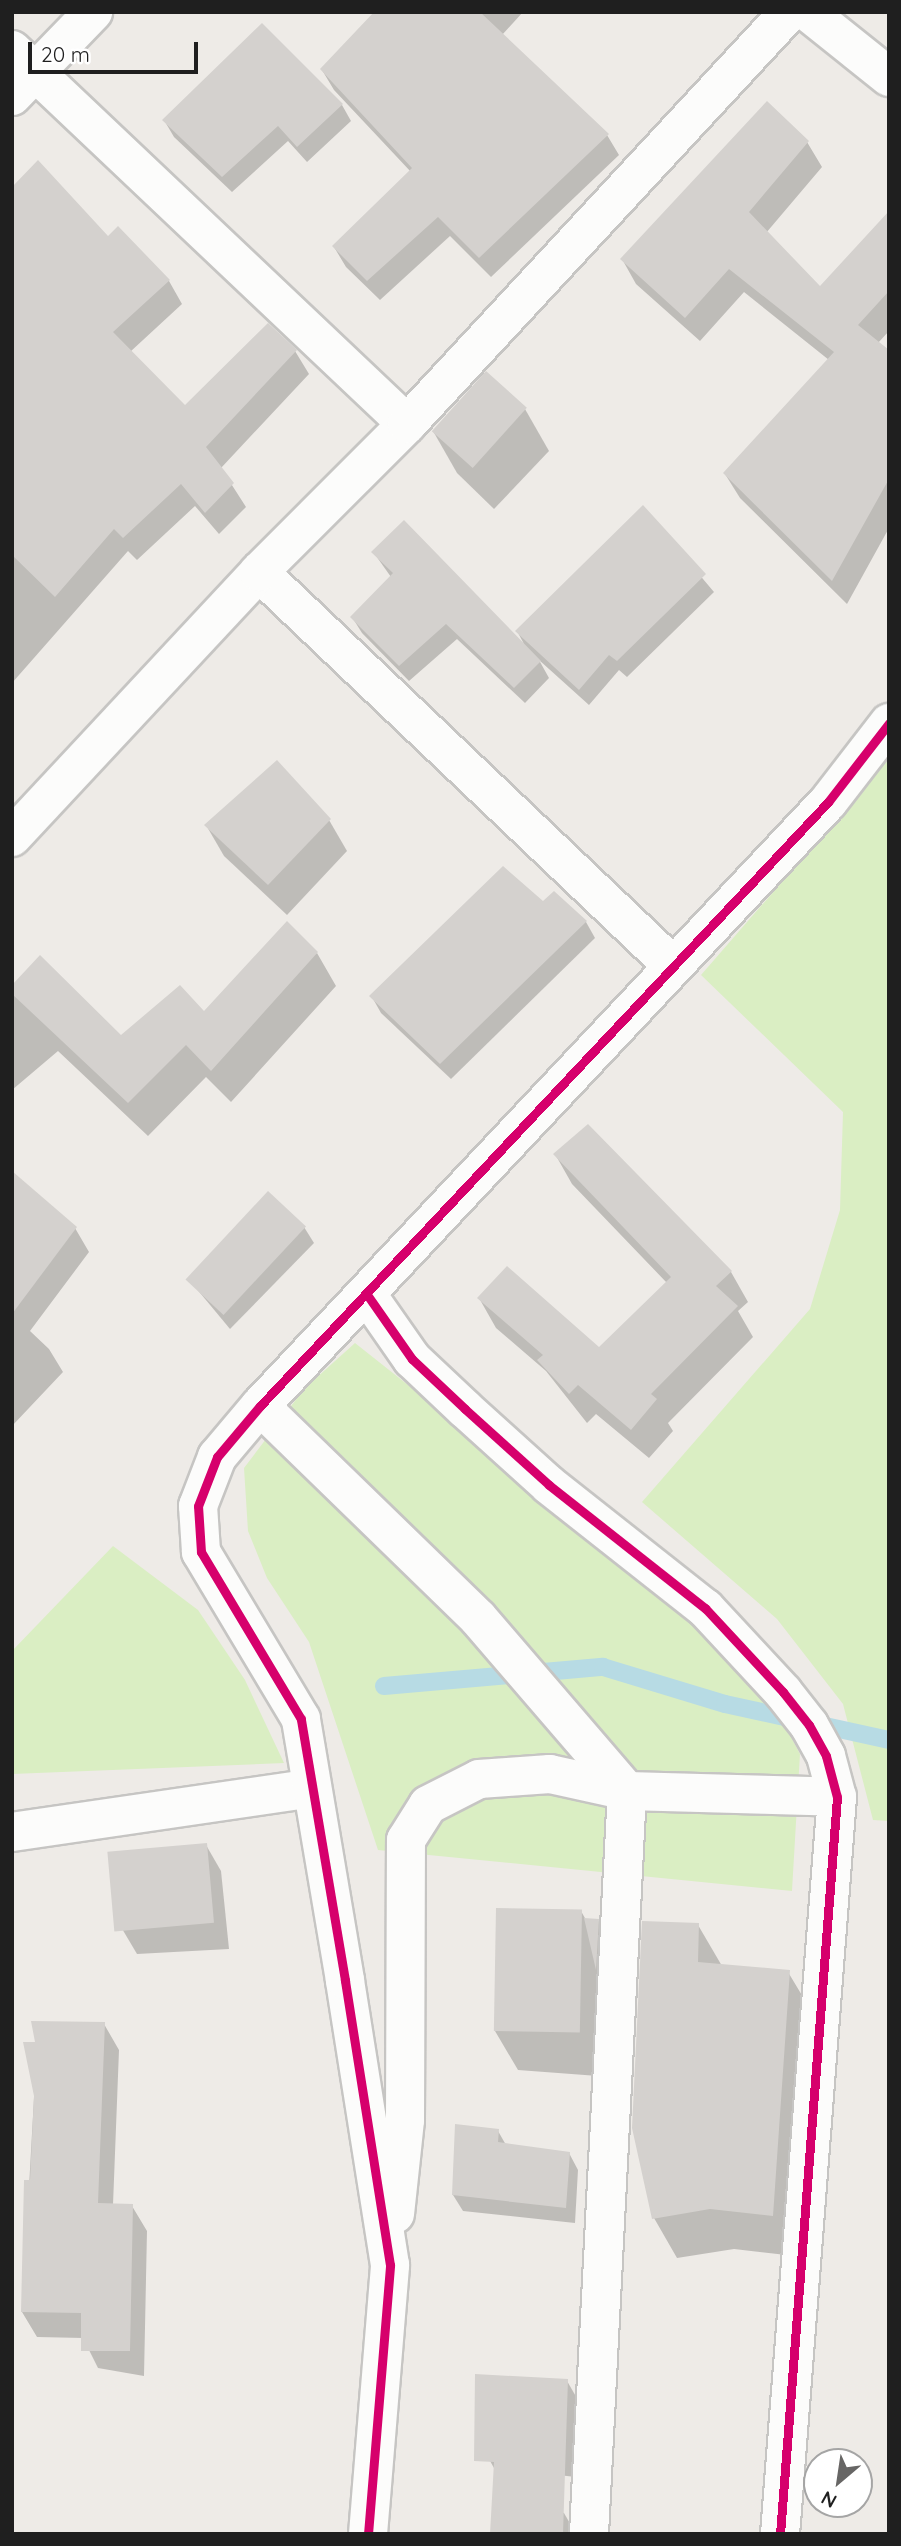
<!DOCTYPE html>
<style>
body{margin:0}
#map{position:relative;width:901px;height:2546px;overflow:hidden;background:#eeebe7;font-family:Quicksand,sans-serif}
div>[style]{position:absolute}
.grass>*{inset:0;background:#daeec3}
.shadow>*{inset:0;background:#0003}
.stream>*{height:18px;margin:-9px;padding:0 9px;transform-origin:9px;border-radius:9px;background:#b7dbe4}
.building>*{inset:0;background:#d4d1ce;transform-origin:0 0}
.roads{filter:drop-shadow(2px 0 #c6c5c3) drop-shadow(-2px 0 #c6c5c3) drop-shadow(0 2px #c6c5c3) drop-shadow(0 -2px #c6c5c3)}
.minor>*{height:38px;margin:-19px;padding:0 19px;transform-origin:19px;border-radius:19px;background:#fcfcfb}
.cycleway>*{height:9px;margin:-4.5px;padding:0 4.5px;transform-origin:4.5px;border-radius:4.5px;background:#d6006c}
span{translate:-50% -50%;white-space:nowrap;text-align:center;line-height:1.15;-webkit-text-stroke:5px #fff;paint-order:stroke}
.frame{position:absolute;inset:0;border:14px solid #1f1f1f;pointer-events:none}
.north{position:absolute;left:803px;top:2448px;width:70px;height:70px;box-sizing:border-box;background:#fff;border:2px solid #a5a5a5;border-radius:50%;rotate:209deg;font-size:19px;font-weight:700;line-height:28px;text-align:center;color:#1f1f1f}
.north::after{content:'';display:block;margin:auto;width:24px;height:32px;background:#676665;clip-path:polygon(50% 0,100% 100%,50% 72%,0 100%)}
.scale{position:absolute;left:28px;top:42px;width:170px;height:32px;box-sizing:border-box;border:4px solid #1f1f1f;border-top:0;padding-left:9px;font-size:21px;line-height:24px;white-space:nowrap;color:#1f1f1f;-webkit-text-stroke:5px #fff;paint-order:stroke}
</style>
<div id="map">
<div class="grass">
<div style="clip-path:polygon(889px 759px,889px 1821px,873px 1820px,843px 1704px,777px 1619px,642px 1502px,810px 1309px,840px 1210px,843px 1112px,701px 975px)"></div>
<div style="clip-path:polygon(355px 1343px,692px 1610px,759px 1676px,800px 1754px,792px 1891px,378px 1850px,309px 1642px,267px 1578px,248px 1531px,244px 1468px,304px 1389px)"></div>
<div style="clip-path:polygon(113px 1546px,198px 1610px,245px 1680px,284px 1763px,12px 1774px,12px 1651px)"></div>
</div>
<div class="shadow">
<div style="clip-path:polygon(377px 12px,523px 12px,502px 35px,607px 135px,619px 155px,491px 277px,450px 236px,380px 300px,346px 267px,334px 247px,411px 172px,334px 90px,322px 70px)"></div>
<div style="clip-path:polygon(342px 105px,351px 121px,307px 162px,288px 141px,232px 192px,174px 137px,164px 120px)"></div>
<div style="clip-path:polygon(807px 142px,822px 167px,766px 233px,820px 289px,889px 214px,889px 331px,878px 343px,889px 352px,889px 528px,847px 604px,740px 498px,725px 474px,829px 360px,744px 292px,700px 341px,636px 284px,622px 259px)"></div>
<div style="clip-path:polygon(118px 229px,169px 281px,182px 304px,130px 352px,185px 408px,295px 351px,309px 374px,221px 468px,246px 507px,219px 534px,195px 506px,137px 560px,128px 551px,12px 683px,12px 376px)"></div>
<div style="clip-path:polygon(525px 409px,549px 451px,494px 509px,457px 473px,433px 431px)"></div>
<div style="clip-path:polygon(643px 508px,714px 592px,627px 677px,619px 670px,589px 705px,539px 660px,549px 678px,525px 703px,457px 639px,409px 681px,362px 633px,352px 617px,391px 577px,374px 553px,524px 644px,517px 631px)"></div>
<div style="clip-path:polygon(329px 820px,347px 851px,287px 915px,224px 856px,206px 825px)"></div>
<div style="clip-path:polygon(543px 904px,586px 922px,595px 938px,451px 1079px,381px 1013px,372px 997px)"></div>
<div style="clip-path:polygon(317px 953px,336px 986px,231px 1102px,206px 1077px,148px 1136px,58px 1051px,12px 1090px,12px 987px,121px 1037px,204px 1014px)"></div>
<div style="clip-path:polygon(555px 1154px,731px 1272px,748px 1302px,738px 1311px,753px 1337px,668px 1423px,673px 1431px,649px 1458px,596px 1414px,587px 1423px,546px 1371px,496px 1328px,479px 1298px,599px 1350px,667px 1283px,572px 1184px)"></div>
<div style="clip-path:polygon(12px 1173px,75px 1228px,89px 1252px,30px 1331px,49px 1349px,63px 1372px,12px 1426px)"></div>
<div style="clip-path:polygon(268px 1193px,304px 1227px,314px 1243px,230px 1329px,191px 1282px)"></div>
<div style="clip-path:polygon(206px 1845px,221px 1871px,229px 1949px,137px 1954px,121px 1927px)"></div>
<div style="clip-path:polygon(581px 1911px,586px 1920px,598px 1920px,622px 1962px,598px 2076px,518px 2070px,495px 2031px)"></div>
<div style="clip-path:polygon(698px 1925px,722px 1966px,788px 1972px,812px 2012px,795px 2256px,734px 2249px,677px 2258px,654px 2218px)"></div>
<div style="clip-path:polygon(104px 2024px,119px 2050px,113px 2205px,132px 2206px,147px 2231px,144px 2376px,98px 2368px,83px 2338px,37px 2337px,22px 2312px,37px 2044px)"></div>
<div style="clip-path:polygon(498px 2131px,506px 2145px,569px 2153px,578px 2170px,575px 2223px,463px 2211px,453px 2195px)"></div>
<div style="clip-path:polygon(567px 2381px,585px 2412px,585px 2478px,494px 2468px,476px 2436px)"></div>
<div style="clip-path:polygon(493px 2497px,564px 2513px,576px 2534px,491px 2534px)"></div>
</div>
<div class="stream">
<div style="left:384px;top:1686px;width:220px;rotate:-5deg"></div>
<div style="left:603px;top:1667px;width:127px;rotate:16.9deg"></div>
<div style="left:725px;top:1704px;width:168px;rotate:12.4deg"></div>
</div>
<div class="building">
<div style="clip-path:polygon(374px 12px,480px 12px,609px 134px,479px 258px,438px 217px,367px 281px,332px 246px,412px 168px,320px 69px)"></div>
<div style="clip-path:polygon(262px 23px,343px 104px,297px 147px,278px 126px,222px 177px,162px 120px)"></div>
<div style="clip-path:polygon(767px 101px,809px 141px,749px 212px,820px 286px,889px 211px,889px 291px,858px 325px,889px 350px,889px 479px,832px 581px,723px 473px,834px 352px,729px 269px,685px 318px,620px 259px)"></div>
<div style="clip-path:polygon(38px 160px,108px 236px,118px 226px,170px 280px,113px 332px,185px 405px,268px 323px,297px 350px,206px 447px,234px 483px,205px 513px,181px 484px,123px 538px,114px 529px,55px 597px,12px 555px,12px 187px)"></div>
<div style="left:486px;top:371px;width:55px;height:81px;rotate:42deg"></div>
<div style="clip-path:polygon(643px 505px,706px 574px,617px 661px,609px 655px,579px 690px,515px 631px)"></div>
<div style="clip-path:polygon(404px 520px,541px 661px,514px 688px,446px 624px,399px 666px,350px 617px,393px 573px,371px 552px)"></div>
<div style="clip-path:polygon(277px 760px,331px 819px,268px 885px,204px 825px)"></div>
<div style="clip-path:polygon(503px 866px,543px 901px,554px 891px,587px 921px,440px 1064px,369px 996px)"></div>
<div style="clip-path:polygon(287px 921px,318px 952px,211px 1071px,186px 1045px,128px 1103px,12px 994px,12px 985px,40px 955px,121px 1035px,180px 985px,204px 1011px)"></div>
<div style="clip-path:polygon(588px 1124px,732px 1271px,716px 1286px,738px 1306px,651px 1394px,657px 1399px,631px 1430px,578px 1385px,569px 1394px,537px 1360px,543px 1355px,477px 1298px,507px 1266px,599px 1347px,671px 1277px,553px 1154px)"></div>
<div style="clip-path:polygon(12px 1171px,77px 1227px,12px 1314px)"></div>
<div style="left:268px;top:1191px;width:52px;height:121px;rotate:43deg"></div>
<div style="left:207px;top:1843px;width:80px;height:100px;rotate:85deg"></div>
<div style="left:496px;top:1908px;width:86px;height:123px;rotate:1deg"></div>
<div style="clip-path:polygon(584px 1918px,599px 1919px,596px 1970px)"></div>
<div style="clip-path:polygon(642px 1921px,699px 1923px,698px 1962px,790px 1970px,773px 2216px,710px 2209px,652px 2219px,632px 2128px)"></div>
<div style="clip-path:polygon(31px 2021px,105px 2022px,98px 2203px,133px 2204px,130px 2351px,81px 2351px,81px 2313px,21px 2312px,24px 2180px,30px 2180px,34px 2096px,23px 2042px,35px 2042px)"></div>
<div style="clip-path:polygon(455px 2124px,499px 2129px,498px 2142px,570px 2152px,566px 2208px,452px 2195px)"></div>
<div style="clip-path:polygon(475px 2374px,568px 2379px,563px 2534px,490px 2534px,494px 2462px,474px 2461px)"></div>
</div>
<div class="roads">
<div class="minor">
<div style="left:808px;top:12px;width:104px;rotate:38.7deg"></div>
<div style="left:12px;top:50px;width:544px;rotate:43.44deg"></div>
<div style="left:12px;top:96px;width:117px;rotate:-46deg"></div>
<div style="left:259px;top:572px;width:570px;rotate:43.58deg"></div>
<div style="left:12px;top:837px;width:362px;rotate:-47deg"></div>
<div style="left:259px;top:572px;width:209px;rotate:-45deg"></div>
<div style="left:407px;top:424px;width:562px;rotate:-47.16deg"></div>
<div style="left:368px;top:1296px;width:77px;rotate:55.1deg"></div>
<div style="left:412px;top:1359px;width:73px;rotate:43.3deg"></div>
<div style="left:465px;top:1409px;width:113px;rotate:42.1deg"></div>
<div style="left:549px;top:1485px;width:199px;rotate:38.3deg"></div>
<div style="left:705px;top:1608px;width:115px;rotate:47.1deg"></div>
<div style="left:783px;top:1692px;width:42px;rotate:51.8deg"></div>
<div style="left:809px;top:1725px;width:35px;rotate:61deg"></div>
<div style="left:826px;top:1756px;width:42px;rotate:75deg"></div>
<div style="left:837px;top:1797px;width:739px;rotate:94.42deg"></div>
<div style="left:260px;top:1406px;width:304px;rotate:44.2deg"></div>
<div style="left:478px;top:1618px;width:228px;rotate:49.3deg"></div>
<div style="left:627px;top:1791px;width:744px;rotate:92.93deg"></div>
<div style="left:12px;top:1832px;width:303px;rotate:-8.3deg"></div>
<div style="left:395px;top:2214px;width:95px;rotate:-83.9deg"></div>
<div style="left:405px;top:2120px;width:280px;rotate:-89.8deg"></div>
<div style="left:406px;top:1840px;width:41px;rotate:-57.8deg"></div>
<div style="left:428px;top:1805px;width:57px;rotate:-27deg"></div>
<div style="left:479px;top:1779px;width:71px;rotate:-4deg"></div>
<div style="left:550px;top:1774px;width:79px;rotate:12.4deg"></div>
<div style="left:627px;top:1791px;width:210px;rotate:1.6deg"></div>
<div style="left:368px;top:2534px;width:270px;rotate:-85.3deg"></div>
<div style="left:390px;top:2265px;width:289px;rotate:-99deg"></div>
<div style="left:345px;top:1980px;width:265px;rotate:-99.6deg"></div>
<div style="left:301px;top:1719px;width:195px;rotate:-120.9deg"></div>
<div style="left:201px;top:1552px;width:46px;rotate:-93.7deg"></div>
<div style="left:198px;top:1506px;width:53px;rotate:-68.8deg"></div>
<div style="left:217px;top:1457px;width:67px;rotate:-49.9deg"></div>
<div style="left:260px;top:1406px;width:829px;rotate:-46.76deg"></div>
<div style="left:828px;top:802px;width:100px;rotate:-52.3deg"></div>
</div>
</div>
<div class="cycleway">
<div style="left:368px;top:1296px;width:77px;rotate:55.1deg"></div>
<div style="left:412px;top:1359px;width:73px;rotate:43.3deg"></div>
<div style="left:465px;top:1409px;width:113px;rotate:42.1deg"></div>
<div style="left:549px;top:1485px;width:199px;rotate:38.3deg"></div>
<div style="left:705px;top:1608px;width:115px;rotate:47.1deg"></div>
<div style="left:783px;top:1692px;width:42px;rotate:51.8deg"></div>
<div style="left:809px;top:1725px;width:35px;rotate:61deg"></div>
<div style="left:826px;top:1756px;width:42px;rotate:75deg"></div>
<div style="left:837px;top:1797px;width:739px;rotate:94.42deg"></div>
<div style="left:368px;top:2534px;width:270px;rotate:-85.3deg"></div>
<div style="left:390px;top:2265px;width:289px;rotate:-99deg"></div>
<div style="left:345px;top:1980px;width:265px;rotate:-99.6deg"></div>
<div style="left:301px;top:1719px;width:195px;rotate:-120.9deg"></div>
<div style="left:201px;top:1552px;width:46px;rotate:-93.7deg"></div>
<div style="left:198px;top:1506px;width:53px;rotate:-68.8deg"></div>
<div style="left:217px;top:1457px;width:67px;rotate:-49.9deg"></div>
<div style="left:260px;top:1406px;width:829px;rotate:-46.76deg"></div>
<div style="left:828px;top:802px;width:100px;rotate:-52.3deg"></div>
</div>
<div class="frame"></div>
<div class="north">N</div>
<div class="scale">20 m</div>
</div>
